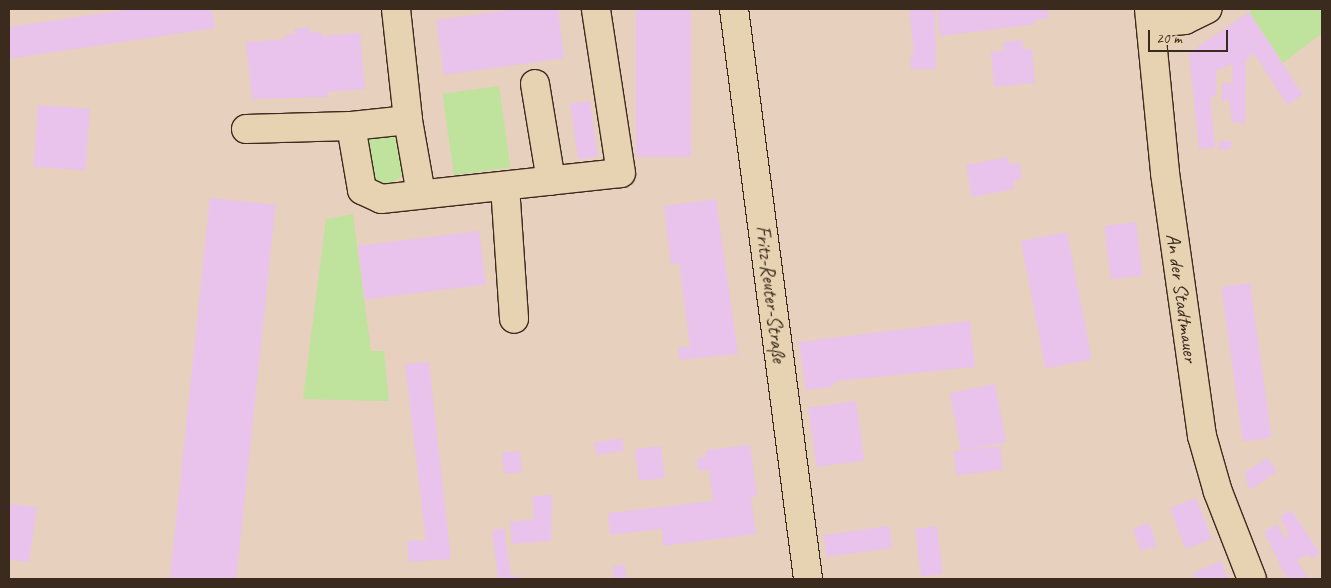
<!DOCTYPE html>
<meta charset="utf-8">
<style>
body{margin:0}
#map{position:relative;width:1331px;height:588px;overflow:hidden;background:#e7d0bd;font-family:Caveat,sans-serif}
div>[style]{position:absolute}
.green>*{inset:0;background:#bfe29c;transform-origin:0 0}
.building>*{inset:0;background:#e9c3ec;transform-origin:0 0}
.roads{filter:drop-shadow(1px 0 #3b2a1e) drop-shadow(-1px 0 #3b2a1e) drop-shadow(0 1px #3b2a1e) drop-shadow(0 -1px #3b2a1e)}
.minor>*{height:28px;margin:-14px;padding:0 14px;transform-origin:14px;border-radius:14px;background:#e7d3b1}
span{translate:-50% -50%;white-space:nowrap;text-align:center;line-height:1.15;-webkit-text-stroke:4.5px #e7d3b1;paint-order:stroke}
.street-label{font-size:20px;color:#3b2a1e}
.frame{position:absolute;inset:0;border:10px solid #3b2a1e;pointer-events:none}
.scale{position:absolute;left:1148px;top:30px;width:80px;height:22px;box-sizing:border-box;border:2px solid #3b2a1e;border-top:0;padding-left:6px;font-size:15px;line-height:18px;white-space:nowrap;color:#3b2a1e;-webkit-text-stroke:4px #e7d3b1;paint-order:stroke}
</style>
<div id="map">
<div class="green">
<div style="clip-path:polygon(1254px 9px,1322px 9px,1322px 33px,1283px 63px,1249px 12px)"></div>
<div style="left:499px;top:86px;width:82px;height:57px;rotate:82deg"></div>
<div style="clip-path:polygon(386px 131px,397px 136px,403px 147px,405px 169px,400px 178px,389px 183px,373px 181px,366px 139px)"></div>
<div style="clip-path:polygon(353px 214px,371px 351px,384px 351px,389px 401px,303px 399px,326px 219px)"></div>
</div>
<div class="building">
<div style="clip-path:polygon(132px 9px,212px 9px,215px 28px,9px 59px,9px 27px)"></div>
<div style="clip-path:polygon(518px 9px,558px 9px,564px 58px,444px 75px,436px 20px)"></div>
<div style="left:636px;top:9px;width:55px;height:148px"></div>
<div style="clip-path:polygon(909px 9px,935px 9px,936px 69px,911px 69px,910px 55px,914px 54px)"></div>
<div style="clip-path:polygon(938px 9px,1047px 9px,1048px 18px,1035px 20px,1035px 24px,940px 36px)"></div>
<div style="clip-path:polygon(1249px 12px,1303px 95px,1287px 105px,1254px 53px,1246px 60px,1245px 124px,1232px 122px,1229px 100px,1222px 101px,1222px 83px,1233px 83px,1232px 64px,1216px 71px,1216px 97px,1210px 97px,1215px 148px,1199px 149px,1189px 53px)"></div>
<div style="clip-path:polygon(310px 27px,310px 33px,321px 32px,322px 36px,360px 33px,365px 89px,327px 92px,328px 97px,252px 99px,246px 42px,285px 39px,284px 35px,295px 34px,294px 29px)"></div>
<div style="clip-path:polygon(1023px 40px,1023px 50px,1032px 49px,1035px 83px,994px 87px,991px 52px,1004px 51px,1003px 42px)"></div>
<div style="left:590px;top:101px;width:56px;height:20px;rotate:82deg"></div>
<div style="left:38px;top:105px;width:52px;height:62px;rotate:4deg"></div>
<div style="clip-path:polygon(1219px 141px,1232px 141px,1231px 149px,1219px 150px)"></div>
<div style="clip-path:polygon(1008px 157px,1009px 164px,1019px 163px,1022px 179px,1013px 181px,1014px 189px,972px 197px,966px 165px)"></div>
<div style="left:210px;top:198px;width:66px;height:383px;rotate:6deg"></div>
<div style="clip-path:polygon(716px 199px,738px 354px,680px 360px,678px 348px,690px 347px,679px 263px,671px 264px,664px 206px)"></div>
<div style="left:1136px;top:222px;width:54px;height:32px;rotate:83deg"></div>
<div style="left:479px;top:231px;width:54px;height:122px;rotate:83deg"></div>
<div style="left:1067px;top:232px;width:130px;height:47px;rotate:79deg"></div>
<div style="left:1250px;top:283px;width:156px;height:29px;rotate:82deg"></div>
<div style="clip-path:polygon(970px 321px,975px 367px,837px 381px,831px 387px,806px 390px,799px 342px)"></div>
<div style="clip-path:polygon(429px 362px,451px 559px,409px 562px,407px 541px,426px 540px,405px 364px)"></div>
<div style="left:995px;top:384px;width:59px;height:46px;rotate:79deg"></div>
<div style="left:856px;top:401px;width:60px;height:48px;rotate:82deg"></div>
<div style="left:622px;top:438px;width:13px;height:28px;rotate:81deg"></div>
<div style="clip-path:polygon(750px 445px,757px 496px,751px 497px,756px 534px,663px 546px,662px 529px,610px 535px,608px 513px,713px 501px,709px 470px,698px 471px,697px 458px,706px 457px,706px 450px)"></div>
<div style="left:661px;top:446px;width:32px;height:26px;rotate:83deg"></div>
<div style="left:1000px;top:446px;width:24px;height:47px;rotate:83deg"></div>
<div style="left:520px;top:451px;width:21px;height:18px;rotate:85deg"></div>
<div style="clip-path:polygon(1268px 458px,1277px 472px,1249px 490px,1245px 472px)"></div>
<div style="clip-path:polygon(552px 495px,551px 541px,512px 544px,510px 522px,534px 519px,532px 496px)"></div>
<div style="left:1196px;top:498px;width:44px;height:28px;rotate:69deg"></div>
<div style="clip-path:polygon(9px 504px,37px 507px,29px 562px,9px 560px)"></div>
<div style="clip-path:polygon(1291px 510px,1320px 553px,1311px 559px,1308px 554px,1297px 560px,1308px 579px,1287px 579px,1264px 532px,1277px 524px,1285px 538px,1289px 535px,1280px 517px)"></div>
<div style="left:1149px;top:523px;width:24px;height:17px;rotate:71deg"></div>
<div style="left:889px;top:526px;width:22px;height:66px;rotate:82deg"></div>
<div style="left:937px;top:526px;width:48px;height:22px;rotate:83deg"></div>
<div style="clip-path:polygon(504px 528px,511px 576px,519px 575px,519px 579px,498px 579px,492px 531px)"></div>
<div style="clip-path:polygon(1221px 561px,1228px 579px,1195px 579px,1193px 573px)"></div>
<div style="left:625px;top:565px;width:14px;height:12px;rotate:86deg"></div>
</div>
<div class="roads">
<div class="minor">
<div style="left:396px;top:9px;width:112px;rotate:83.8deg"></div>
<div style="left:734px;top:9px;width:575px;rotate:82.6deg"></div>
<div style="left:1149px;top:9px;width:165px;rotate:84.4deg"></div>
<div style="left:1165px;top:173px;width:266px;rotate:82deg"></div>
<div style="left:1202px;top:436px;width:58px;rotate:74.1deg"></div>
<div style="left:1218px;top:492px;width:93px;rotate:68.7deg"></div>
<div style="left:1151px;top:23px;width:34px;rotate:-5deg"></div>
<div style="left:1185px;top:20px;width:25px;rotate:-26deg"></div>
<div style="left:535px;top:84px;width:98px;rotate:80.6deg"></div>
<div style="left:246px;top:129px;width:105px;rotate:-1.6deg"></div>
<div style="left:505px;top:186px;width:133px;rotate:86.1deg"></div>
<div style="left:421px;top:194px;width:75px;rotate:-100deg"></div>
<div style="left:408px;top:120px;width:57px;rotate:174deg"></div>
<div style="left:351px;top:126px;width:65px;rotate:80.2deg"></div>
<div style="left:362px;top:190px;width:21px;rotate:25deg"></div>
<div style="left:381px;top:199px;width:241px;rotate:-6.2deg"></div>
<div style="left:621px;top:173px;width:166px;rotate:-98.7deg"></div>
</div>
</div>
<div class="street-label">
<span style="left:771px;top:294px;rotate:83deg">Fritz-Reuter-Straße</span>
<span style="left:1182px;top:298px;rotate:82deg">An der Stadtmauer</span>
</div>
<div class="frame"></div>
<div class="scale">20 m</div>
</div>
